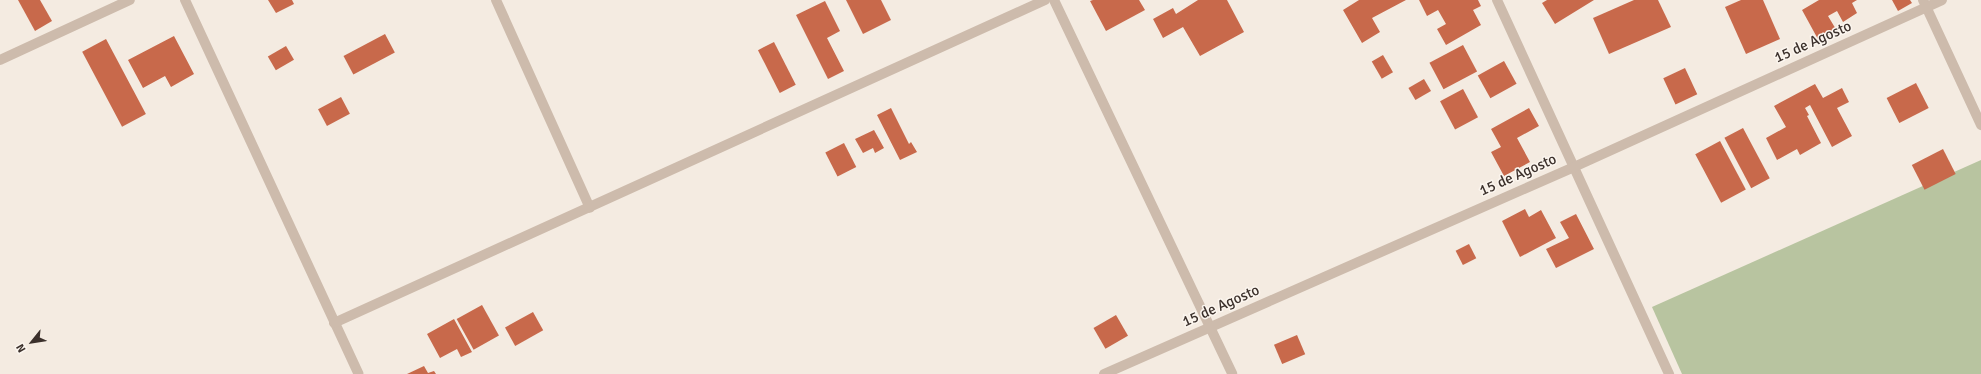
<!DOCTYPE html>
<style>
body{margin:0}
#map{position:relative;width:1981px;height:374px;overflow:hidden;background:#f4ebe1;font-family:Signika,sans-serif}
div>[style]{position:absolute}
.green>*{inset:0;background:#b8c4a0}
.building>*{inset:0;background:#c8694b;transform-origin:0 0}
.minor>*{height:10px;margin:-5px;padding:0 5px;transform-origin:5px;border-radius:5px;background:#cdbbac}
span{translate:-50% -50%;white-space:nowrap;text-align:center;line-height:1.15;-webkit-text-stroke:3px #fbf5ee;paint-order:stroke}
.street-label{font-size:15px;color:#3b302b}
.north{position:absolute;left:12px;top:322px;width:40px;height:40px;-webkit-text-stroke:3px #fbf5ee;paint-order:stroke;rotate:240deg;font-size:11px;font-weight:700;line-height:16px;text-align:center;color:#3b302b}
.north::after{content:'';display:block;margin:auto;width:14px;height:18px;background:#3b302b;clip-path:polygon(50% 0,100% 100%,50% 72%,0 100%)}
</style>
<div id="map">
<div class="green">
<div style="clip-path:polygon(1981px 160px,1981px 374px,1682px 374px,1652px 307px)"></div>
</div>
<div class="building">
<div style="clip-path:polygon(18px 0,40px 0,52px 21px,35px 31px)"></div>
<div style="clip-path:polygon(268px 0,292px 0,294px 4px,276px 13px)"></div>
<div style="clip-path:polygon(846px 0,881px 0,891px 20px,863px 34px)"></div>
<div style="clip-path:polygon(1093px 0,1139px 0,1145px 10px,1106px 31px,1090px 1px)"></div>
<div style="clip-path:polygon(1198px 0,1227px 0,1244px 32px,1200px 56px,1183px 27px,1163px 38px,1153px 19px,1173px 8px,1176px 14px)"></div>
<div style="clip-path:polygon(1359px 0,1406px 0,1372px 18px,1380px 32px,1362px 43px,1343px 10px)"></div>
<div style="clip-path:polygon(1419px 0,1478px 0,1481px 6px,1473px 10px,1481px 25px,1446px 45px,1437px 29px,1446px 24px,1438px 10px,1427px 16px)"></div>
<div style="clip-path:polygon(1547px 0,1594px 0,1555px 24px,1542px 3px)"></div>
<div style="clip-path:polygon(1634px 0,1658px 0,1671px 27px,1609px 54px,1593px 18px)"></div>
<div style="clip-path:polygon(1741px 0,1763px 0,1780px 39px,1746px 54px,1725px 7px)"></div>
<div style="clip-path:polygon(1819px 0,1857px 0,1852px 3px,1857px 13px,1843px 22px,1837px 11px,1828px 16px,1837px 31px,1819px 41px,1802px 10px)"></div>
<div style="clip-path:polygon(1892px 0,1910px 0,1912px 3px,1898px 11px)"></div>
<div style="clip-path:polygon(825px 1px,840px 31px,827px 38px,844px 71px,828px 79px,796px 15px)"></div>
<div style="left:385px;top:34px;width:21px;height:47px;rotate:62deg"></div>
<div style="clip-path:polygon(174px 36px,194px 74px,171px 87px,165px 76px,143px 88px,128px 60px)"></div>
<div style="left:106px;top:39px;width:85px;height:27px;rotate:62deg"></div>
<div style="left:774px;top:42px;width:48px;height:18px;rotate:63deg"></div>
<div style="left:1463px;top:45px;width:30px;height:38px;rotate:62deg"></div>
<div style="left:286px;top:46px;width:16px;height:21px;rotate:60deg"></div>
<div style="left:1383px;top:55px;width:20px;height:13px;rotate:60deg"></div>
<div style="left:1504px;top:61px;width:26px;height:30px;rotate:61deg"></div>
<div style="left:1685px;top:68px;width:29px;height:24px;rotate:65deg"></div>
<div style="left:1424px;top:79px;width:14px;height:18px;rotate:60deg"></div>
<div style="left:1916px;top:83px;width:28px;height:33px;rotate:63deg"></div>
<div style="clip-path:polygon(1815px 84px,1823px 98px,1842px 88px,1849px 102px,1837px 108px,1852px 136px,1832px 147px,1810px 105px,1805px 108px,1809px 115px,1807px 116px,1821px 143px,1800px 155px,1797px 149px,1777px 160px,1766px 138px,1786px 127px,1774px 106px)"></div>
<div style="left:1463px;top:89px;width:32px;height:26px;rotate:62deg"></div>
<div style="left:341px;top:97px;width:19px;height:26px;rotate:62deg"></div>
<div style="clip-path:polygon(891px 108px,909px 144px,911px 142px,917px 152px,900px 160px,877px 115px)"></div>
<div style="clip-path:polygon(1529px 108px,1539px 126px,1517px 138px,1530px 162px,1504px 176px,1491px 152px,1501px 147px,1491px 129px)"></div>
<div style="left:1743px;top:128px;width:57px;height:21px;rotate:62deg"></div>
<div style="clip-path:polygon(874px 130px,884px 148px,875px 153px,873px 148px,863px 153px,855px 139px)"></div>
<div style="left:1720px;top:141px;width:55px;height:28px;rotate:62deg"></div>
<div style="left:844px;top:143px;width:27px;height:21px;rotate:63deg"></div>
<div style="left:1943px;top:149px;width:28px;height:35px;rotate:63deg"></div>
<div style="clip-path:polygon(1525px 209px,1529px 217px,1541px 210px,1556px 238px,1520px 257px,1502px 221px)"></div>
<div style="clip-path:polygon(1576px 214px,1594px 249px,1556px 268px,1546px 249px,1569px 238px,1560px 222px)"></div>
<div style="left:1469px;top:244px;width:16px;height:15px;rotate:63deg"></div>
<div style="left:482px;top:305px;width:35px;height:29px;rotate:61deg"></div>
<div style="left:533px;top:312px;width:21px;height:32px;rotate:61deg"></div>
<div style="left:1116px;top:315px;width:24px;height:26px;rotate:60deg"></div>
<div style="clip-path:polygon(454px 319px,472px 352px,461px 357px,457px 349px,440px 358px,427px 334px)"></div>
<div style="left:1297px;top:335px;width:21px;height:25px;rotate:67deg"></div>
<div style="clip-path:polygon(424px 366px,428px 373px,434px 371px,436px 374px,407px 374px)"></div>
</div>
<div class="minor">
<div style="left:185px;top:0;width:412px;rotate:65.1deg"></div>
<div style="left:496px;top:0;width:228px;rotate:65.7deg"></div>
<div style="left:1054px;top:0;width:414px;rotate:64.5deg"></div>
<div style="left:1497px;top:0;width:412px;rotate:65.3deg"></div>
<div style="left:1923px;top:0;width:138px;rotate:65.1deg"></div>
<div style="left:0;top:60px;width:143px;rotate:-24.8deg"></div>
<div style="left:334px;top:323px;width:781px;rotate:-24.43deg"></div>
<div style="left:1104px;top:374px;width:514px;rotate:-23.77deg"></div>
<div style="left:1574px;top:167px;width:404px;rotate:-24.4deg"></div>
</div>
<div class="street-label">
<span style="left:1813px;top:42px;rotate:-24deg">15 de Agosto</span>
<span style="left:1518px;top:175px;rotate:-24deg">15 de Agosto</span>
<span style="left:1221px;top:306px;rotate:-24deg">15 de Agosto</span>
</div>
<div class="north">N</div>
</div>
